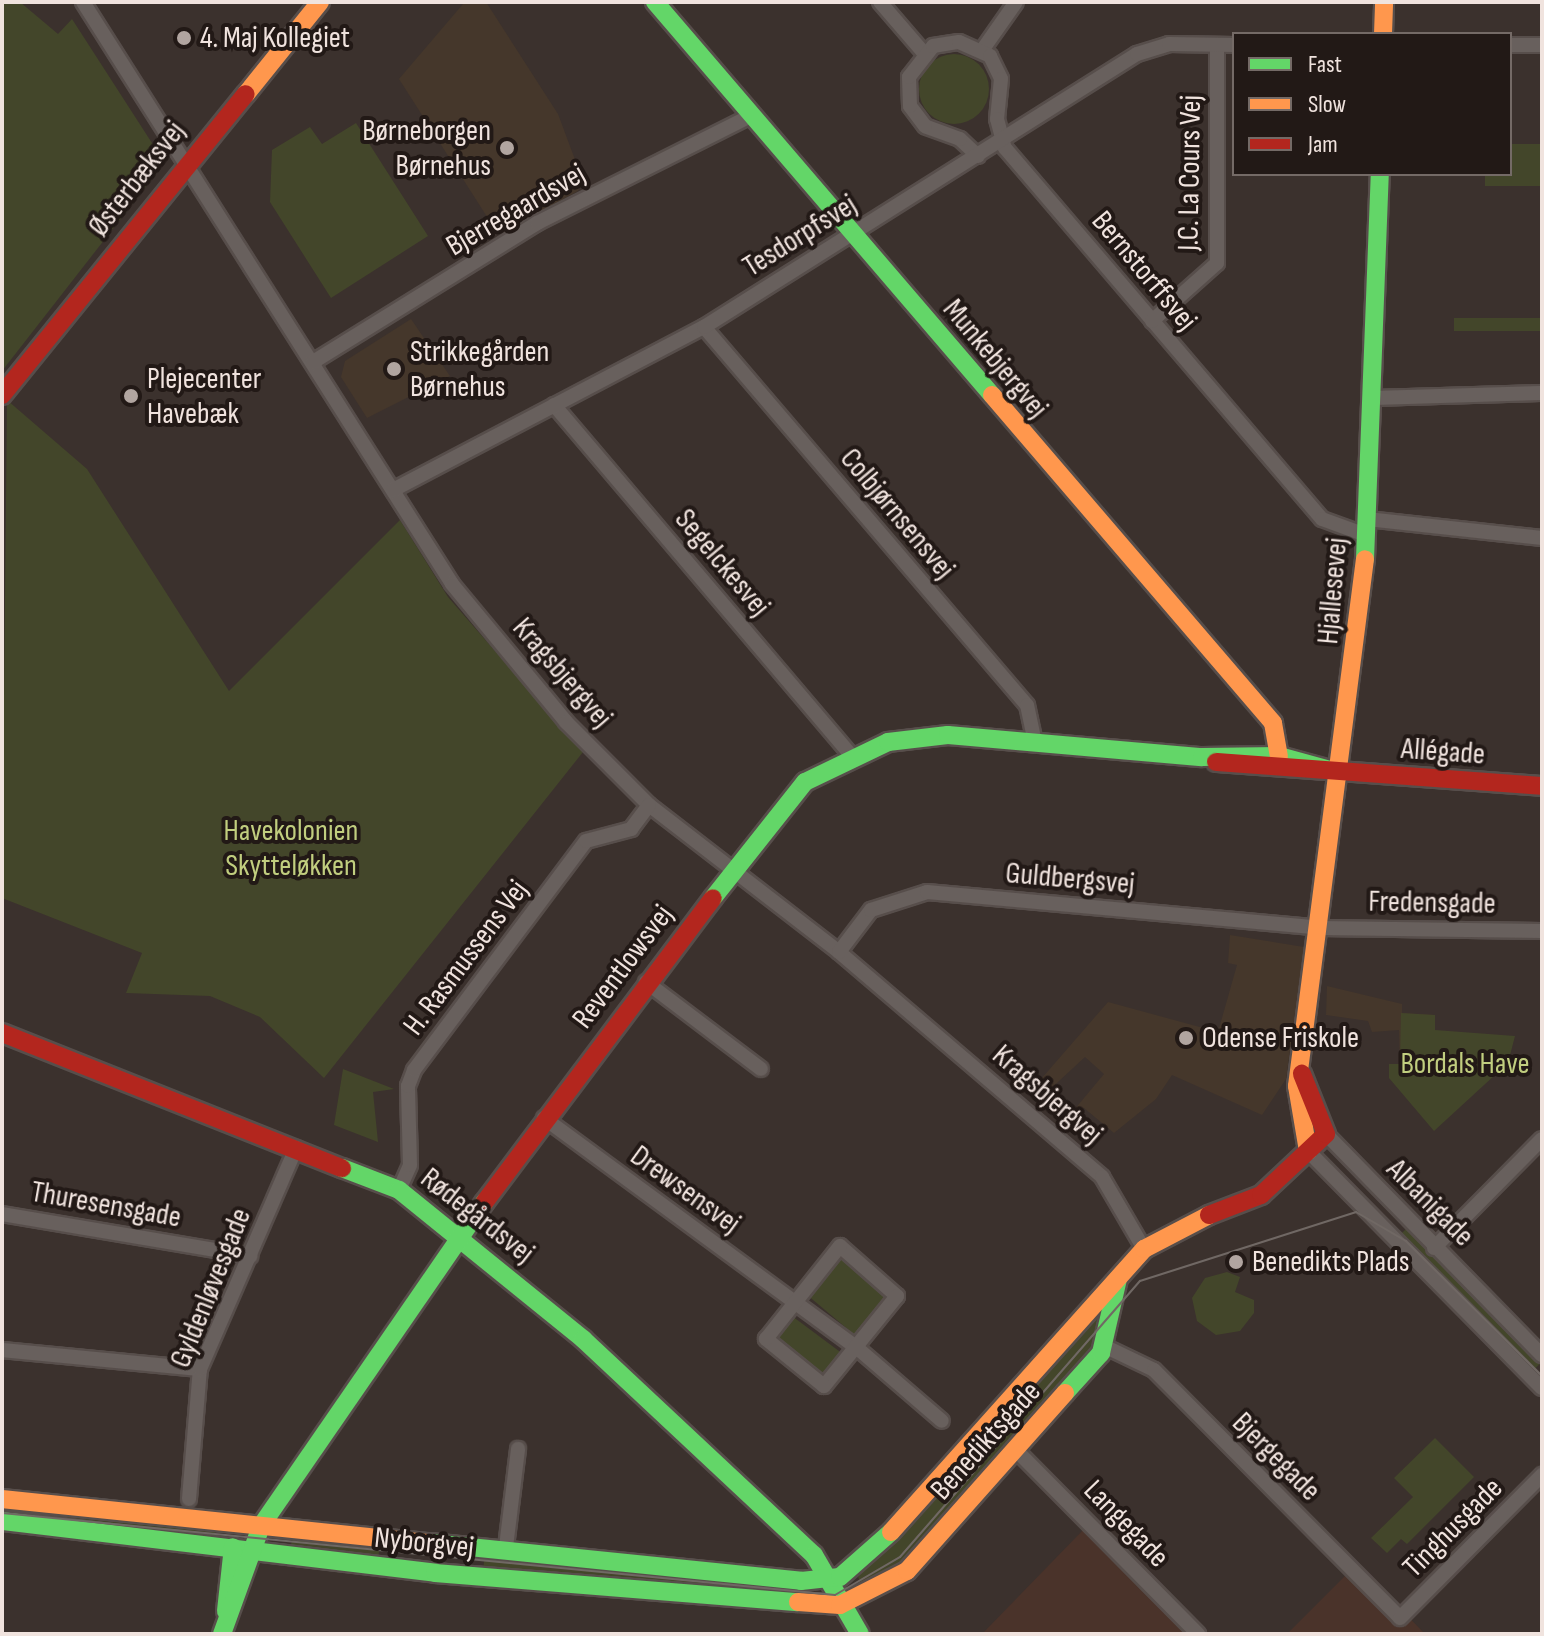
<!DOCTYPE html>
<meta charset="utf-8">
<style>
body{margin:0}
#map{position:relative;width:1544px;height:1636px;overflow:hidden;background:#3b312d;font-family:"Sofia Sans Condensed",sans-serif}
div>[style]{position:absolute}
.built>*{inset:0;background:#4a332a}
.education>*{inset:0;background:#45372b}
.green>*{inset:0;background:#43462a;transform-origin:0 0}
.round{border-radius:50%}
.roads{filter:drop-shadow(2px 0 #574e4b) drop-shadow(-2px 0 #574e4b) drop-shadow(0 2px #574e4b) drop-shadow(0 -2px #574e4b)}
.street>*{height:14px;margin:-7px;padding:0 7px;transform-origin:7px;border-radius:7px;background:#68605d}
.fast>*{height:18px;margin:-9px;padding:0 9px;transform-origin:9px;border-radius:9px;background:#63d668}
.slow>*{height:18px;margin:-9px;padding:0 9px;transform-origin:9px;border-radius:9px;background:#ff974d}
.jam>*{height:18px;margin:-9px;padding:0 9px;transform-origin:9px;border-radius:9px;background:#b3261e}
.tram>*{height:2px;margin:-1px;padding:0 1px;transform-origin:1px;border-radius:1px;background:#706864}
.dots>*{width:22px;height:22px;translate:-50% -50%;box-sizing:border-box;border:4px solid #221916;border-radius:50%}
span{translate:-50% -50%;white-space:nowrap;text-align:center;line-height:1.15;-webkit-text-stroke:8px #221916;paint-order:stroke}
.poi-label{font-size:30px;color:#f0e3de}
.left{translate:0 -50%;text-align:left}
.right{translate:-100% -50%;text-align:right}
.street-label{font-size:30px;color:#f0e3de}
.park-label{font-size:30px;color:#c1ce7f}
.frame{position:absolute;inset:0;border:4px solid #f0e3de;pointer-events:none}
.legend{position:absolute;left:1232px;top:32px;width:280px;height:144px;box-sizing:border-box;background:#221916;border:2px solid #746a66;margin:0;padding:10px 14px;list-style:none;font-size:24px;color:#f0e3de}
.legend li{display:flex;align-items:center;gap:16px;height:40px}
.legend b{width:40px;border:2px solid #746a66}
</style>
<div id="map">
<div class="built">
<div style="clip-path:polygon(1085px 1528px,1191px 1634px,982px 1634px)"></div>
<div style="clip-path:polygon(1357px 1564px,1425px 1634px,1287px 1634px)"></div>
</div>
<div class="education">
<div style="clip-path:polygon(486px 2px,558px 114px,583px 181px,578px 191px,498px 234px,399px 79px,463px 4px)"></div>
<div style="clip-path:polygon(411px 319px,450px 376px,367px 418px,341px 377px,345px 361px)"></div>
<div style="clip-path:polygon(1230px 935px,1304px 947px,1286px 1079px,1262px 1115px,1172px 1075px,1156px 1099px,1114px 1133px,1084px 1108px,1074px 1110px,1104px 1074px,1085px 1057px,1045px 1094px,1035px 1086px,1108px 1002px,1218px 1032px,1237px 965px,1228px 963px)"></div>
<div style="clip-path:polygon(1327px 986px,1402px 1004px,1402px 1013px,1435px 1015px,1433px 1066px,1400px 1064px,1399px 1030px,1372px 1032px,1368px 1021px,1326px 1015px)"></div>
</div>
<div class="green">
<div style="clip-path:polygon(2px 2px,20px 2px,58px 34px,72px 19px,161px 157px,158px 171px,2px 371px)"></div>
<div class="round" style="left:919px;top:54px;width:70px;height:70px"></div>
<div style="clip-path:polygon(356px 123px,428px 236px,331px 298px,270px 202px,272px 150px,310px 127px,322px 144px)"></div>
<div style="clip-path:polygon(1510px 144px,1542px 144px,1542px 186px,1485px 186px,1485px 174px,1510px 174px)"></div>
<div style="left:1454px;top:318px;width:88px;height:13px"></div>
<div style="clip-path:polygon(7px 400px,87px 469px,229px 691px,400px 520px,448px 597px,583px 752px,324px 1078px,260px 1017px,210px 996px,126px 993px,142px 953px,2px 898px)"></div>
<div style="clip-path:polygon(1401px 1013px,1435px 1015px,1435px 1030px,1515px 1036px,1508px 1063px,1434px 1131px,1389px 1078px,1389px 1064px,1400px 1064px)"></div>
<div style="clip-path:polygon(343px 1069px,394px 1089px,373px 1092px,378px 1142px,334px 1125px)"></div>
<div style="left:1408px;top:1227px;width:190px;height:16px;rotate:45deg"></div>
<div style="left:840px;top:1256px;width:62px;height:51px;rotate:40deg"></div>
<div style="clip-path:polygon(1227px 1272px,1240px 1277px,1235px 1292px,1254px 1300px,1254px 1313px,1240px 1331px,1216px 1335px,1197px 1321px,1192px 1298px,1205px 1278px)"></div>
<div style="clip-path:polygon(1101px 1305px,1096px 1349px,923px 1549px,864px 1589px,858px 1577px)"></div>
<div style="clip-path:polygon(792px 1316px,843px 1354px,822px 1378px,780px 1343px,778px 1333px)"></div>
<div style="clip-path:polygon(1435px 1438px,1474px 1477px,1407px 1544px,1401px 1539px,1387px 1553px,1371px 1538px,1413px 1497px,1394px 1478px)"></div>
<div style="left:2px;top:1502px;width:215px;height:15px;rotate:6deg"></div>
<div style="clip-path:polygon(295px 1534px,380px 1539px,378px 1563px,289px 1549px)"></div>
<div style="clip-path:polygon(485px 1550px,797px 1585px,796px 1602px,483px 1573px)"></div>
</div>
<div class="roads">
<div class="street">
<div style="left:83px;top:2px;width:689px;rotate:57.62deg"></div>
<div style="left:452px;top:584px;width:179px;rotate:50.4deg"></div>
<div style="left:566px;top:722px;width:117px;rotate:45deg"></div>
<div style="left:649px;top:805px;width:240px;rotate:37.7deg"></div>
<div style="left:839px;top:952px;width:346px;rotate:40.5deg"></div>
<div style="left:1102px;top:1177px;width:83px;rotate:59.7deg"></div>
<div style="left:880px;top:2px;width:66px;rotate:49.3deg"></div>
<div style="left:1510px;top:45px;width:32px"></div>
<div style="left:983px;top:49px;width:57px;rotate:-54.9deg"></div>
<div style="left:978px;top:156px;width:25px;rotate:-137deg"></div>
<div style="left:960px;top:139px;width:37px;rotate:-160deg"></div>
<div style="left:925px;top:126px;width:25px;rotate:-127deg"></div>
<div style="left:910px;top:106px;width:29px;rotate:-92deg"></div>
<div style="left:909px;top:77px;width:39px;rotate:-52deg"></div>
<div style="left:933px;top:46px;width:26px;rotate:-9deg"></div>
<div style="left:959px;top:42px;width:34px;rotate:24deg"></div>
<div style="left:990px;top:56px;width:25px;rotate:64deg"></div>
<div style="left:1001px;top:79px;width:40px;rotate:95.7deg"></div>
<div style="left:997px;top:119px;width:30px;rotate:75deg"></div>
<div style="left:1005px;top:148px;width:488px;rotate:49.5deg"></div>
<div style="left:1322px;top:519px;width:47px;rotate:20deg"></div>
<div style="left:1152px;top:321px;width:87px;rotate:-41.7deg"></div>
<div style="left:1217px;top:263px;width:218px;rotate:-90deg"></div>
<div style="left:704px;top:327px;width:497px;rotate:49.5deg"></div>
<div style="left:1027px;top:705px;width:39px;rotate:78deg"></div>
<div style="left:313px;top:362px;width:264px;rotate:-31.8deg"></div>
<div style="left:537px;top:223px;width:239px;rotate:-26.6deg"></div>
<div style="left:1372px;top:398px;width:170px;rotate:-1.7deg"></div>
<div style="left:554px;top:405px;width:459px;rotate:49.7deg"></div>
<div style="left:393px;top:490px;width:351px;rotate:-27.7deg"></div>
<div style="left:704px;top:327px;width:512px;rotate:-32.23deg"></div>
<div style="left:1137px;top:54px;width:34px;rotate:-17deg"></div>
<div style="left:1169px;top:44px;width:65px;rotate:0.9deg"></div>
<div style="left:1367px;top:519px;width:176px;rotate:6.2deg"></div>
<div style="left:839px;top:952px;width:53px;rotate:-52.7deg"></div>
<div style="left:871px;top:910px;width:59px;rotate:-17.8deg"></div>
<div style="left:927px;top:892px;width:395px;rotate:5.2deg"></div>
<div style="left:1320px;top:928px;width:222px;rotate:0.8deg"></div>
<div style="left:646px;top:982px;width:144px;rotate:37.1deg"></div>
<div style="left:544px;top:1118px;width:387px;rotate:36.3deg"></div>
<div style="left:856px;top:1347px;width:113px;rotate:40.7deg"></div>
<div style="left:1326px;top:1134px;width:309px;rotate:45.7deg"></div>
<div style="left:1308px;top:1151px;width:333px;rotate:45.4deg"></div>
<div style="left:399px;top:1190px;width:27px;rotate:-66deg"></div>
<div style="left:410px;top:1165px;width:79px;rotate:-91.5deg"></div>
<div style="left:408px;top:1086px;width:17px;rotate:-69deg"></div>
<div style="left:414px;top:1070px;width:286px;rotate:-53.1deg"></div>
<div style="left:586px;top:841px;width:47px;rotate:-14.9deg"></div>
<div style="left:631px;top:829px;width:30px;rotate:-53deg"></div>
<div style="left:2px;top:1214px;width:252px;rotate:9.6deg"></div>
<div style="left:840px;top:1246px;width:76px;rotate:41.3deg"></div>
<div style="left:897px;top:1296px;width:116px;rotate:129deg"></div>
<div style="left:824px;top:1386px;width:75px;rotate:-141deg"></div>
<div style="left:766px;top:1339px;width:119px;rotate:-51.5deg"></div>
<div style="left:1434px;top:1248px;width:153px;rotate:-45.3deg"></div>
<div style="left:1104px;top:1346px;width:55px;rotate:25.6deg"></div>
<div style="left:1154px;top:1370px;width:349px;rotate:45.2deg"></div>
<div style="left:1400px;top:1618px;width:202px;rotate:-45.2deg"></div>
<div style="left:2px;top:1350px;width:199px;rotate:5.5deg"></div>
<div style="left:1016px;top:1450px;width:259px;rotate:45.3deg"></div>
<div style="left:189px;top:1499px;width:130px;rotate:-85.2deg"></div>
<div style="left:200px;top:1369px;width:241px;rotate:-66.5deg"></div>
<div style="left:506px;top:1547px;width:99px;rotate:-83deg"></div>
</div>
<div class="fast">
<div style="left:655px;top:2px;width:518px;rotate:49.39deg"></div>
<div style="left:1365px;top:559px;width:385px;rotate:-87.8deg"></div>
<div style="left:713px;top:898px;width:148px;rotate:-51.6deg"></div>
<div style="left:805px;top:782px;width:92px;rotate:-25.7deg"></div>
<div style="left:888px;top:742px;width:60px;rotate:-6.7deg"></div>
<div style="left:948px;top:735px;width:255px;rotate:5deg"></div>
<div style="left:1202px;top:757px;width:77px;rotate:-0.7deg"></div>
<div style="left:1279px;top:756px;width:64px;rotate:15.3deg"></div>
<div style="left:342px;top:1168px;width:61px;rotate:21.1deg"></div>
<div style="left:399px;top:1190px;width:237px;rotate:39deg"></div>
<div style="left:583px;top:1339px;width:316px;rotate:43.1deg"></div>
<div style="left:814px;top:1555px;width:91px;rotate:59.8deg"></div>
<div style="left:1065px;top:1393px;width:54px;rotate:-48deg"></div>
<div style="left:1101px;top:1353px;width:76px;rotate:-77.1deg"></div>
<div style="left:2px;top:1521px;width:436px;rotate:6.8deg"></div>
<div style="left:435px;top:1573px;width:364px;rotate:4.6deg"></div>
<div style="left:430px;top:1543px;width:373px;rotate:5.8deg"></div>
<div style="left:801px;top:1581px;width:39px;rotate:-6deg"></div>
<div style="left:840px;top:1577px;width:68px;rotate:-41.4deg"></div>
<div style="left:226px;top:1611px;width:64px;rotate:-83.8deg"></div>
<div style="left:222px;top:1634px;width:115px;rotate:-70.1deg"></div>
<div style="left:261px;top:1526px;width:393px;rotate:-55.4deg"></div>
</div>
<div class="slow">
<div style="left:1383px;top:34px;width:32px;rotate:-88deg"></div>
<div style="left:246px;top:94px;width:118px;rotate:-51.2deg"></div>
<div style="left:992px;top:395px;width:432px;rotate:49.4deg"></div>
<div style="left:1273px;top:723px;width:34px;rotate:80deg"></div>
<div style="left:1308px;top:1151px;width:66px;rotate:-99.6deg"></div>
<div style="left:1297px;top:1086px;width:531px;rotate:-82.65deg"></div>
<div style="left:2px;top:1499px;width:430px;rotate:5.9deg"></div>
<div style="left:891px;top:1532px;width:380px;rotate:-48.2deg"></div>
<div style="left:1144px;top:1249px;width:73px;rotate:-27.6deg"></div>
<div style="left:798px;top:1602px;width:42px;rotate:4.1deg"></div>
<div style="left:840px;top:1605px;width:75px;rotate:-26.9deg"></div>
<div style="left:907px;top:1571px;width:238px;rotate:-48.4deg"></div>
</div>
<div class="jam">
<div style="left:2px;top:395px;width:387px;rotate:-51deg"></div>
<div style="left:1216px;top:762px;width:327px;rotate:4.2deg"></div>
<div style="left:2px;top:1033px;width:366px;rotate:21.7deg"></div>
<div style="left:484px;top:1203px;width:381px;rotate:-53.1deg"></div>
<div style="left:1209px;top:1215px;width:56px;rotate:-21deg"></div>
<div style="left:1261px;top:1195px;width:89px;rotate:-43.2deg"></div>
<div style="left:1326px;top:1134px;width:65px;rotate:-111.8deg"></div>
</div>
</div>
<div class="tram">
<div style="left:2px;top:1513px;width:837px;rotate:5.62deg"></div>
<div style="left:835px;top:1595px;width:75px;rotate:-30.3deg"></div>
<div style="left:900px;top:1557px;width:366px;rotate:-49deg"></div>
<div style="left:1140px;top:1281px;width:227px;rotate:-17.7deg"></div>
<div style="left:1356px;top:1212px;width:58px;rotate:30.1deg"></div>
<div style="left:1406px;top:1241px;width:192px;rotate:44.8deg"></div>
</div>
<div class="dots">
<div style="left:184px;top:38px;background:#b1a5a0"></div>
<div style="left:507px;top:148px;background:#b1a5a0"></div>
<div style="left:394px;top:369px;background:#b1a5a0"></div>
<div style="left:131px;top:396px;background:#b1a5a0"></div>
<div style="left:1186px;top:1038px;background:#b1a5a0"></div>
<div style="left:1236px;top:1262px;background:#b1a5a0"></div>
</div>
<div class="poi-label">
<span class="left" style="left:200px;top:38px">4. Maj Kollegiet</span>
<span class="right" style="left:491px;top:148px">Børneborgen<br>Børnehus</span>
<span class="left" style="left:410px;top:369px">Strikkegården<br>Børnehus</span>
<span class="left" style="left:147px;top:396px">Plejecenter<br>Havebæk</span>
<span class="left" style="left:1202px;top:1038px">Odense Friskole</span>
<span class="left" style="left:1252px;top:1262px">Benedikts Plads</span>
</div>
<div class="street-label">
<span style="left:1190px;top:173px;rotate:-89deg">J.C. La Cours Vej</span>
<span style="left:137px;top:179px;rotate:-52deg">Østerbæksvej</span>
<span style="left:516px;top:210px;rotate:-30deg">Bjerregaardsvej</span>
<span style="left:800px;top:236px;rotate:-32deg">Tesdorpfsvej</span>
<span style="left:1144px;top:271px;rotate:50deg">Bernstorffsvej</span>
<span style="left:995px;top:359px;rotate:50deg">Munkebjergvej</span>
<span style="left:897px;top:514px;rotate:50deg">Colbjørnsensvej</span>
<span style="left:722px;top:563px;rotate:50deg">Segelckesvej</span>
<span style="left:1333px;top:591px;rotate:-85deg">Hjallesevej</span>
<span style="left:562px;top:673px;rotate:49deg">Kragsbjergvej</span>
<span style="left:1443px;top:752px;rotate:4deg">Allégade</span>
<span style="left:1070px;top:879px;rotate:5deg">Guldbergsvej</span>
<span style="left:1432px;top:903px;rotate:1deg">Fredensgade</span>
<span style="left:466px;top:958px;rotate:-53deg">H. Rasmussens Vej</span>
<span style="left:623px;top:967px;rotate:-53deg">Reventlowsvej</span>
<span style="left:1047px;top:1095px;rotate:41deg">Kragsbjergvej</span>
<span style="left:685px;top:1190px;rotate:36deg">Drewsensvej</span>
<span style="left:1430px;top:1203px;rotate:45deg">Albanigade</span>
<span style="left:106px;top:1205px;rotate:10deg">Thuresensgade</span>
<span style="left:477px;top:1216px;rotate:38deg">Rødegårdsvej</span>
<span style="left:211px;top:1288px;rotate:-68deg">Gyldenløvesgade</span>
<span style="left:986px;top:1441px;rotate:-48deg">Benediktsgade</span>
<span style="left:1276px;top:1457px;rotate:45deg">Bjergegade</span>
<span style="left:1126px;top:1524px;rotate:46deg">Langegade</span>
<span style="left:1453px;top:1528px;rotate:-45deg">Tinghusgade</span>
<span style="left:424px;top:1543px;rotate:6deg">Nyborgvej</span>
</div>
<div class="park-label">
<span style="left:291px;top:848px">Havekolonien<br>Skytteløkken</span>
<span style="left:1465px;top:1064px">Bordals Have</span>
</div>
<div class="frame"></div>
<ul class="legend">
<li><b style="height:10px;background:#63d668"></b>Fast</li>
<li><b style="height:10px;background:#ff974d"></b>Slow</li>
<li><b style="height:10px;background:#b3261e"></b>Jam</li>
</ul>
</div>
